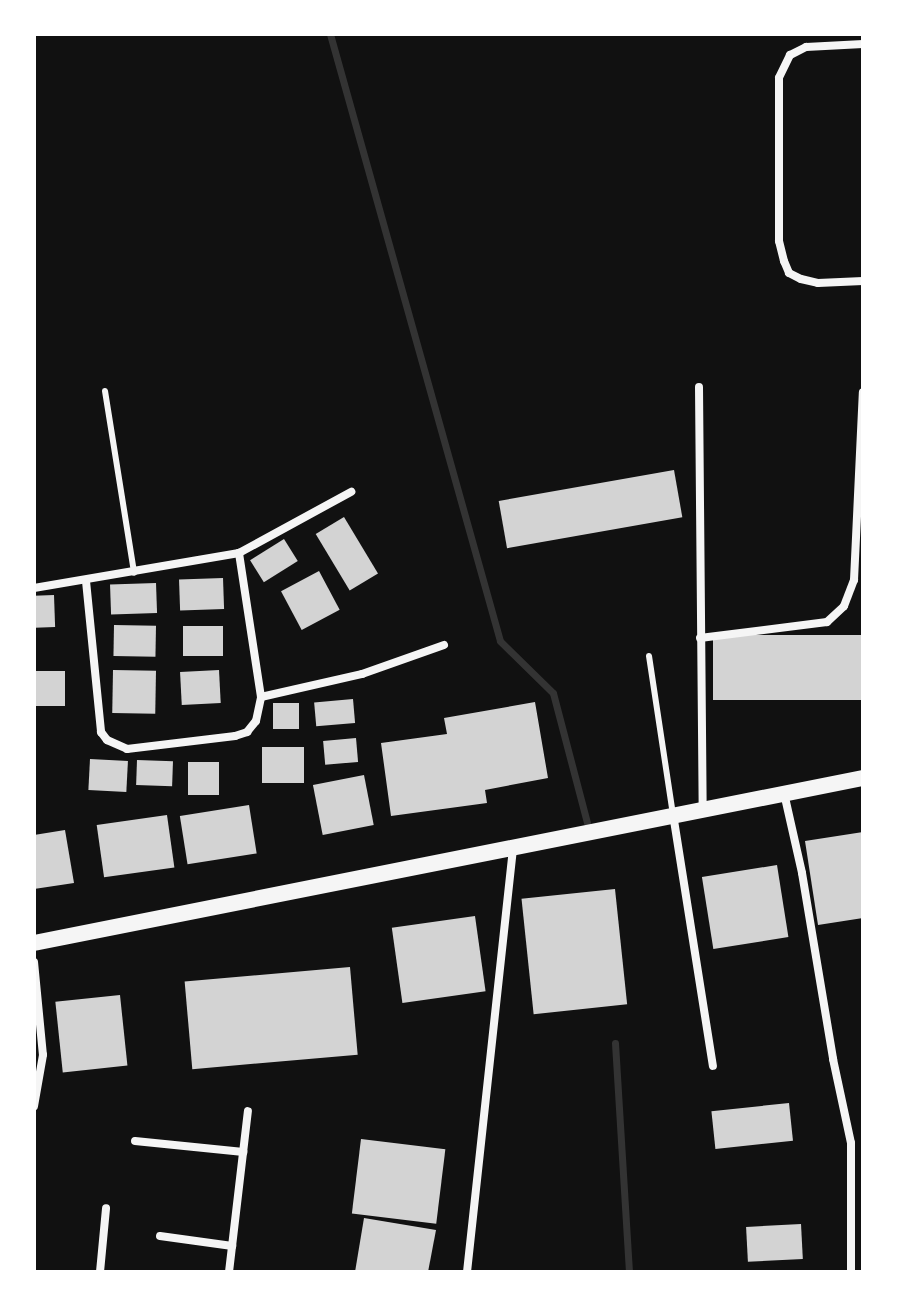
<!DOCTYPE html>
<style>
body{margin:0}
#map{position:relative;width:897px;height:1306px;overflow:hidden;background:#111;font-family:"DM Sans",sans-serif}
div>[style]{position:absolute}
.stream>*{height:7px;margin:-3.5px;padding:0 3.5px;transform-origin:3.5px;border-radius:3.5px;background:#333}
.building>*{inset:0;background:#d3d3d3;transform-origin:0 0}
.service>*{height:6px;margin:-3px;padding:0 3px;transform-origin:3px;border-radius:3px;background:#f5f5f5}
.minor>*{height:8px;margin:-4px;padding:0 4px;transform-origin:4px;border-radius:4px;background:#f5f5f5}
.secondary>*{height:16px;margin:-8px;padding:0 8px;transform-origin:8px;border-radius:8px;background:#f5f5f5}
span{translate:-50% -50%;white-space:nowrap;text-align:center;line-height:1.15;-webkit-text-stroke:6px #fff;paint-order:stroke}
.frame{position:absolute;inset:0;border:36px solid #fff;pointer-events:none}
</style>
<div id="map">
<div class="stream">
<div style="left:330px;top:34px;width:630px;rotate:74.35deg"></div>
<div style="left:500px;top:641px;width:74px;rotate:44.5deg"></div>
<div style="left:553px;top:693px;width:134px;rotate:75.3deg"></div>
<div style="left:615px;top:1043px;width:229px;rotate:86.5deg"></div>
</div>
<div class="building">
<div style="left:674px;top:470px;width:48px;height:178px;rotate:80deg"></div>
<div style="left:344px;top:517px;width:66px;height:33px;rotate:59deg"></div>
<div style="left:284px;top:539px;width:26px;height:40px;rotate:58deg"></div>
<div style="left:319px;top:571px;width:44px;height:43px;rotate:62deg"></div>
<div style="left:223px;top:578px;width:31px;height:44px;rotate:88deg"></div>
<div style="left:156px;top:583px;width:30px;height:46px;rotate:88deg"></div>
<div style="left:54px;top:595px;width:32px;height:20px;rotate:88deg"></div>
<div style="left:114px;top:625px;width:42px;height:31px;rotate:1deg"></div>
<div style="left:183px;top:626px;width:40px;height:30px"></div>
<div style="left:863px;top:635px;width:65px;height:150px;rotate:90deg"></div>
<div style="left:113px;top:670px;width:43px;height:43px;rotate:1deg"></div>
<div style="left:219px;top:670px;width:33px;height:39px;rotate:87deg"></div>
<div style="left:34px;top:671px;width:31px;height:35px"></div>
<div style="left:353px;top:699px;width:24px;height:39px;rotate:85deg"></div>
<div style="clip-path:polygon(535px 702px,548px 778px,485px 790px,487px 803px,391px 816px,381px 743px,447px 734px,444px 718px)"></div>
<div style="left:273px;top:703px;width:26px;height:26px"></div>
<div style="left:356px;top:738px;width:24px;height:33px;rotate:85deg"></div>
<div style="left:304px;top:747px;width:36px;height:42px;rotate:90deg"></div>
<div style="left:90px;top:759px;width:38px;height:31px;rotate:3deg"></div>
<div style="left:137px;top:760px;width:36px;height:25px;rotate:2deg"></div>
<div style="left:219px;top:762px;width:33px;height:31px;rotate:90deg"></div>
<div style="left:364px;top:775px;width:51px;height:52px;rotate:79deg"></div>
<div style="left:249px;top:805px;width:49px;height:70px;rotate:81deg"></div>
<div style="left:167px;top:815px;width:53px;height:71px;rotate:82deg"></div>
<div style="clip-path:polygon(65px 830px,74px 883px,34px 889px,34px 835px)"></div>
<div style="clip-path:polygon(863px 832px,863px 918px,818px 925px,805px 841px)"></div>
<div style="left:777px;top:865px;width:73px;height:76px;rotate:81deg"></div>
<div style="left:615px;top:889px;width:116px;height:94px;rotate:84deg"></div>
<div style="left:475px;top:916px;width:76px;height:84px;rotate:82deg"></div>
<div style="left:350px;top:967px;width:88px;height:166px;rotate:85deg"></div>
<div style="left:120px;top:995px;width:71px;height:65px;rotate:84deg"></div>
<div style="left:789px;top:1103px;width:38px;height:78px;rotate:84deg"></div>
<div style="left:361px;top:1139px;width:85px;height:75px;rotate:7deg"></div>
<div style="clip-path:polygon(364px 1218px,436px 1230px,428px 1272px,355px 1272px)"></div>
<div style="left:801px;top:1224px;width:35px;height:55px;rotate:87deg"></div>
</div>
<div class="service">
<div style="left:105px;top:391px;width:184px;rotate:80.9deg"></div>
<div style="left:649px;top:656px;width:160px;rotate:81.4deg"></div>
</div>
<div class="minor">
<div style="left:863px;top:44px;width:57px;rotate:177deg"></div>
<div style="left:806px;top:47px;width:18px;rotate:153deg"></div>
<div style="left:790px;top:55px;width:25px;rotate:116deg"></div>
<div style="left:779px;top:78px;width:163px;rotate:90deg"></div>
<div style="left:779px;top:241px;width:21px;rotate:76deg"></div>
<div style="left:784px;top:261px;width:13px;rotate:67deg"></div>
<div style="left:789px;top:273px;width:13px;rotate:27deg"></div>
<div style="left:801px;top:279px;width:17px;rotate:13deg"></div>
<div style="left:818px;top:283px;width:45px;rotate:-2.5deg"></div>
<div style="left:699px;top:387px;width:422px;rotate:89.5deg"></div>
<div style="left:86px;top:581px;width:152px;rotate:84.3deg"></div>
<div style="left:101px;top:732px;width:10px;rotate:53deg"></div>
<div style="left:107px;top:740px;width:22px;rotate:24deg"></div>
<div style="left:127px;top:749px;width:109px;rotate:-6.9deg"></div>
<div style="left:235px;top:736px;width:13px;rotate:-18deg"></div>
<div style="left:247px;top:732px;width:14px;rotate:-51deg"></div>
<div style="left:256px;top:721px;width:25px;rotate:-78deg"></div>
<div style="left:261px;top:697px;width:146px;rotate:-98.7deg"></div>
<div style="left:34px;top:588px;width:208px;rotate:-9.7deg"></div>
<div style="left:239px;top:553px;width:128px;rotate:-28.6deg"></div>
<div style="left:700px;top:638px;width:128px;rotate:-7.2deg"></div>
<div style="left:827px;top:622px;width:23px;rotate:-43deg"></div>
<div style="left:844px;top:606px;width:28px;rotate:-69deg"></div>
<div style="left:854px;top:580px;width:188px;rotate:-87.3deg"></div>
<div style="left:261px;top:697px;width:104px;rotate:-12.8deg"></div>
<div style="left:362px;top:674px;width:87px;rotate:-19.5deg"></div>
<div style="left:784px;top:793px;width:82px;rotate:77.3deg"></div>
<div style="left:802px;top:873px;width:189px;rotate:80.5deg"></div>
<div style="left:833px;top:1059px;width:86px;rotate:77.9deg"></div>
<div style="left:851px;top:1143px;width:129px;rotate:90deg"></div>
<div style="left:673px;top:814px;width:255px;rotate:81deg"></div>
<div style="left:34px;top:962px;width:93px;rotate:84.5deg"></div>
<div style="left:43px;top:1055px;width:52px;rotate:100deg"></div>
<div style="left:135px;top:1141px;width:109px;rotate:5.8deg"></div>
<div style="left:160px;top:1236px;width:73px;rotate:7.9deg"></div>
<div style="left:100px;top:1272px;width:64px;rotate:-84.6deg"></div>
<div style="left:229px;top:1272px;width:162px;rotate:-83.3deg"></div>
<div style="left:467px;top:1272px;width:424px;rotate:-83.8deg"></div>
</div>
<div class="secondary">
<div style="left:34px;top:943px;width:845px;rotate:-11.26deg"></div>
</div>
<div class="frame"></div>
</div>
